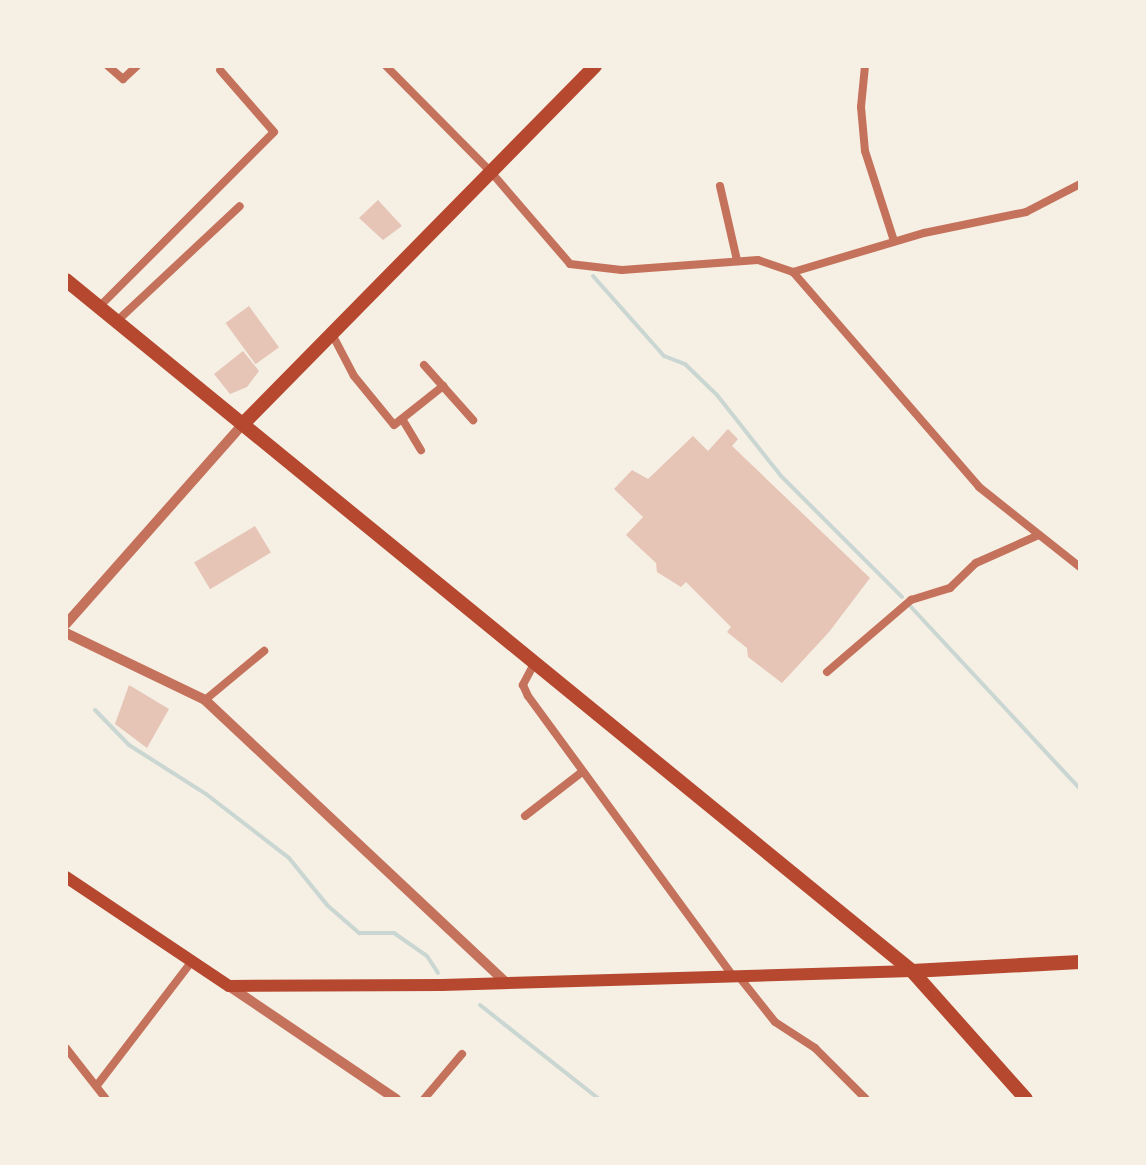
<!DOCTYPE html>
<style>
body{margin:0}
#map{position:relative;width:1146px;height:1165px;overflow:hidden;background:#f6efe4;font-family:"PT Sans Narrow",sans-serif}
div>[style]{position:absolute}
.stream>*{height:4px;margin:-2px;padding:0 2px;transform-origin:2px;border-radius:2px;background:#c9d6d2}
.building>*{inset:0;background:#e6c5b7;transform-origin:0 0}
.minor>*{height:8px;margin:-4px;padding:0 4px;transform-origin:4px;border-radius:4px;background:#c5725c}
.tertiary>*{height:10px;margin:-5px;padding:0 5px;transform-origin:5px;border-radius:5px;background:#c5725c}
.primary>*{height:12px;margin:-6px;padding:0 6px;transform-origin:6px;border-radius:6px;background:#b5482f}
.trunk>*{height:14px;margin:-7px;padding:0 7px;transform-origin:7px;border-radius:7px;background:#b5482f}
span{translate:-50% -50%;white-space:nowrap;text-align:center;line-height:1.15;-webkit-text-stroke:8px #f6efe4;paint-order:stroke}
.frame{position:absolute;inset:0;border:68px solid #f6efe4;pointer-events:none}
</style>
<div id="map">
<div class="stream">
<div style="left:593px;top:276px;width:107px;rotate:48.4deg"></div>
<div style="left:664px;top:356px;width:22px;rotate:21deg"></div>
<div style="left:685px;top:364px;width:45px;rotate:44.1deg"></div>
<div style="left:717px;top:395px;width:103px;rotate:51.7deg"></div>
<div style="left:781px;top:476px;width:171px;rotate:45deg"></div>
<div style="left:911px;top:607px;width:248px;rotate:47.1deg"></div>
<div style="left:95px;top:710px;width:49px;rotate:45.8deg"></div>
<div style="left:129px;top:745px;width:91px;rotate:32.5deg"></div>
<div style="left:206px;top:794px;width:105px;rotate:37.6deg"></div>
<div style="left:289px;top:858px;width:60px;rotate:51deg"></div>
<div style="left:327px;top:905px;width:43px;rotate:41.2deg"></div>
<div style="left:359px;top:933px;width:35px"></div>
<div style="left:394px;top:933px;width:40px;rotate:34.9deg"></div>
<div style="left:427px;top:956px;width:20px;rotate:57deg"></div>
<div style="left:480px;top:1005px;width:152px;rotate:38.3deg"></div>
</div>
<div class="building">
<div style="clip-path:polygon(378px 200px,402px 226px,383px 240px,359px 218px)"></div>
<div style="left:249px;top:306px;width:51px;height:29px;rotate:54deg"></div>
<div style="clip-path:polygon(243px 351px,259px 371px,247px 387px,230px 394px,214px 374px)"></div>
<div style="clip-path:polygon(728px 429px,738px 439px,732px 446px,870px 578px,829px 632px,782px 683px,748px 657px,747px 648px,727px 632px,731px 627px,686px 582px,681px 587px,657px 572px,656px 563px,626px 535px,643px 517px,614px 489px,632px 470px,648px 479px,693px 436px,708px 451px)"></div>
<div style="left:255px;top:526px;width:31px;height:71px;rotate:59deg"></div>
<div style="clip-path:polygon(129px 685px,169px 709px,147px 748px,115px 724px)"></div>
</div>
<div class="minor">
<div style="left:108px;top:66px;width:20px;rotate:41deg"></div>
<div style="left:123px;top:79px;width:19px;rotate:-43deg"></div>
<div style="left:386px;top:66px;width:149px;rotate:45.3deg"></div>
<div style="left:491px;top:172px;width:121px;rotate:49.3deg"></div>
<div style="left:570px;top:264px;width:52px;rotate:6.6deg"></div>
<div style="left:622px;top:270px;width:136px;rotate:-4.2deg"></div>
<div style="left:758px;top:260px;width:37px;rotate:19deg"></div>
<div style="left:793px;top:272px;width:284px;rotate:49.1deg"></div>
<div style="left:979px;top:487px;width:129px;rotate:38.4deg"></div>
<div style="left:865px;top:66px;width:41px;rotate:95.6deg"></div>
<div style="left:861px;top:107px;width:44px;rotate:84.8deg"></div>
<div style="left:865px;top:151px;width:95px;rotate:72.1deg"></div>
<div style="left:720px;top:186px;width:76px;rotate:77.1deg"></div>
<div style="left:793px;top:272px;width:137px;rotate:-16.6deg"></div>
<div style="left:924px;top:233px;width:104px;rotate:-11.6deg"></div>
<div style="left:1026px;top:212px;width:61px;rotate:-27.4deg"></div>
<div style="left:99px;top:307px;width:247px;rotate:-45deg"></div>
<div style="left:274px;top:132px;width:82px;rotate:-131.1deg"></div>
<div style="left:117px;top:321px;width:168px;rotate:-43.1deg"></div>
<div style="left:332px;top:334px;width:47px;rotate:62.4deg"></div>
<div style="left:354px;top:376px;width:63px;rotate:50.8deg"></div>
<div style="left:394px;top:425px;width:63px;rotate:-38.5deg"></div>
<div style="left:424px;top:365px;width:74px;rotate:48.3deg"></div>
<div style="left:404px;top:422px;width:33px;rotate:59deg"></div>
<div style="left:534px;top:664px;width:24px;rotate:118deg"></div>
<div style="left:523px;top:685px;width:12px;rotate:66deg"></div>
<div style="left:528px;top:696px;width:348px;rotate:53.8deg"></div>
<div style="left:827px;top:672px;width:111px;rotate:-40.6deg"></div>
<div style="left:911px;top:600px;width:41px;rotate:-17.1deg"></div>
<div style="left:950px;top:588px;width:36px;rotate:-44deg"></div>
<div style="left:976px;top:563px;width:69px;rotate:-24deg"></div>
<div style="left:205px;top:700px;width:77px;rotate:-39.7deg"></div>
<div style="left:525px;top:816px;width:72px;rotate:-37.7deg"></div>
<div style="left:740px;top:978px;width:56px;rotate:51.5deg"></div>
<div style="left:775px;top:1022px;width:48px;rotate:33deg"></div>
<div style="left:815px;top:1048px;width:72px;rotate:45deg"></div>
<div style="left:66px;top:1048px;width:65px;rotate:51.9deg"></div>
<div style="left:98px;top:1084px;width:155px;rotate:-52.6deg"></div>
<div style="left:424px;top:1099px;width:59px;rotate:-49.8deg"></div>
</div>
<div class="tertiary">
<div style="left:66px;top:624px;width:267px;rotate:-48.5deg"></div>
<div style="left:66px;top:633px;width:154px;rotate:25.7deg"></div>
<div style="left:205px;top:700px;width:413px;rotate:43.2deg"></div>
<div style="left:229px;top:986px;width:202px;rotate:34.1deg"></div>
</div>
<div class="primary">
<div style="left:66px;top:877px;width:196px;rotate:33.8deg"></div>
<div style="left:229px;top:986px;width:213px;rotate:-0.3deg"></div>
<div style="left:442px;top:985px;width:470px;rotate:-1.7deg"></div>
</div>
<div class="trunk">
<div style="left:66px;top:280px;width:1092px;rotate:39.24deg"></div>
<div style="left:912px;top:971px;width:171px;rotate:48.3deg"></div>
<div style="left:243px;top:424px;width:502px;rotate:-45.48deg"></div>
<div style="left:912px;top:971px;width:168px;rotate:-3.1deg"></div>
</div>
<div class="frame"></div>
</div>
